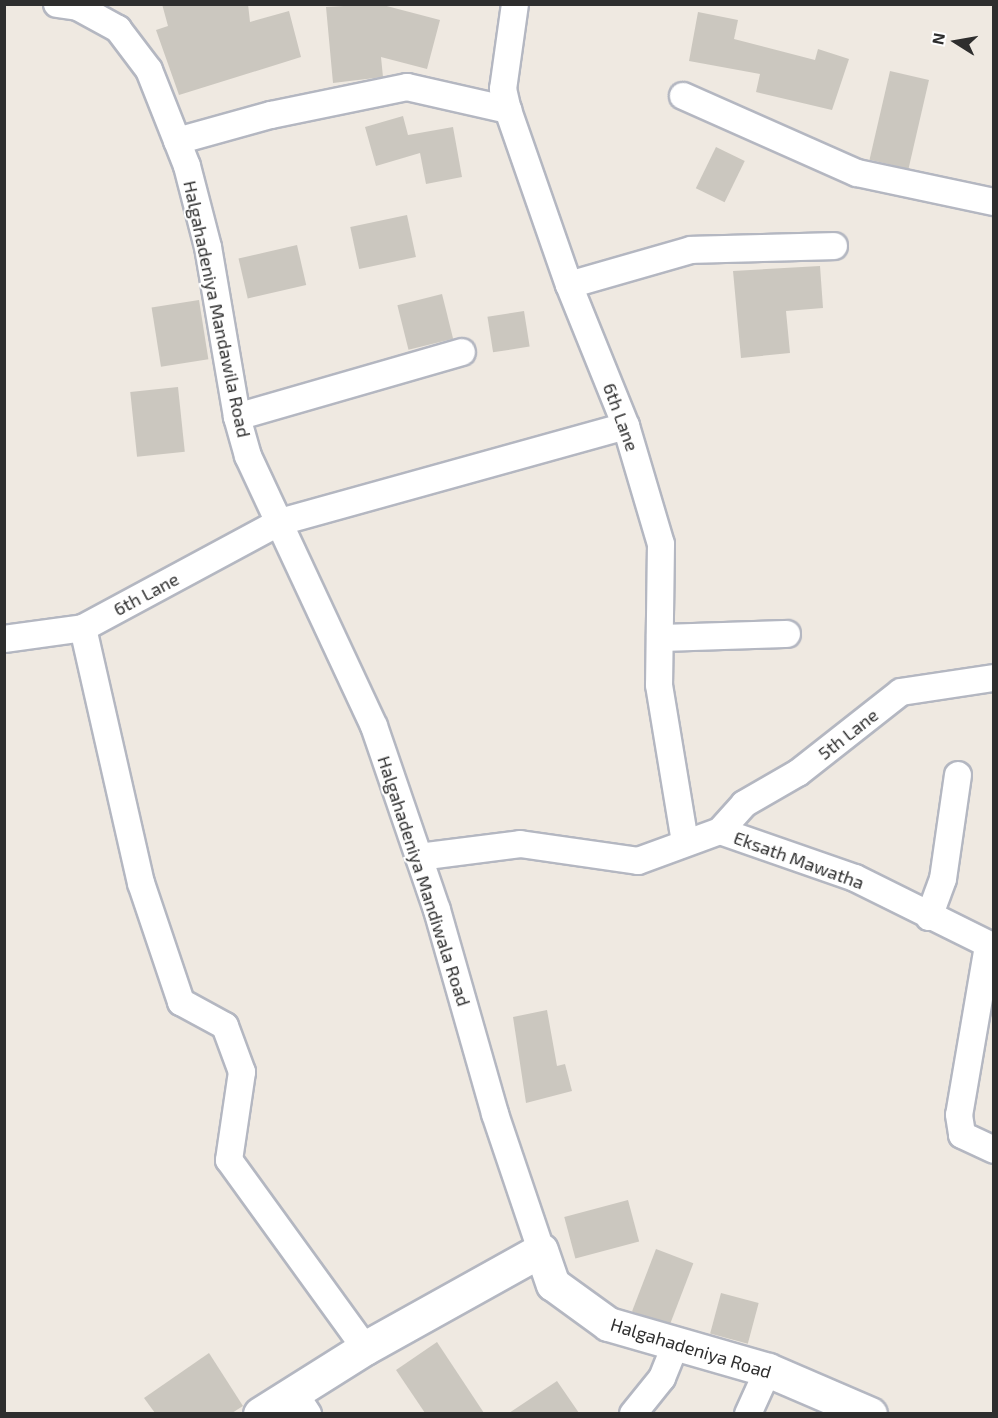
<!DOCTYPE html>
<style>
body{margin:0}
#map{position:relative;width:998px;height:1418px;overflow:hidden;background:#efe9e1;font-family:"Exo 2",sans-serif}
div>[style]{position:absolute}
.building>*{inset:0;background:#cbc7bf;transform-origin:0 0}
.roads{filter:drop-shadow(2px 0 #b4b7c1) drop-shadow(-2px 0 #b4b7c1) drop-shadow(0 2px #b4b7c1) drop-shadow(0 -2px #b4b7c1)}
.street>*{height:26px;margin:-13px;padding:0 13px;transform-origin:13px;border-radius:13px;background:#fff}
.secondary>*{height:33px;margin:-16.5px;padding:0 16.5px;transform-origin:16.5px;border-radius:16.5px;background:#fff}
span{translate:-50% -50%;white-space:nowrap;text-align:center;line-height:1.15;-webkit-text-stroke:4.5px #fff;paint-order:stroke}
.street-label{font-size:18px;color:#2e2e2e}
.frame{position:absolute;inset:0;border:6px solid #2e2e2e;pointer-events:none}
.north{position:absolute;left:926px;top:12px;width:60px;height:60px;-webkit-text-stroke:4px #fff;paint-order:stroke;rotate:281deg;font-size:16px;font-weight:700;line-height:24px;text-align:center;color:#2e2e2e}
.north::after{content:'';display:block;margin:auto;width:21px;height:27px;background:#2e2e2e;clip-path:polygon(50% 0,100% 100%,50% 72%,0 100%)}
</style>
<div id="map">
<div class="building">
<div style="clip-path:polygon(162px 4px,248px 4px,250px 22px,289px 11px,301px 57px,179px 95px,156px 30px,168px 26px)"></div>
<div style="clip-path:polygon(379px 4px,440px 20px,427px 69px,381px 57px,383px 77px,333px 83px,326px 7px)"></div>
<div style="clip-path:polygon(698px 12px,738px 20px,734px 39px,815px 60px,818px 49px,849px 59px,832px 110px,756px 92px,760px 74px,689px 61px)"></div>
<div style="left:890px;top:71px;width:40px;height:91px;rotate:13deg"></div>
<div style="clip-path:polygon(403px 116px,408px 135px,453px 127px,462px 177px,426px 184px,420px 153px,376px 166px,365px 127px)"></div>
<div style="left:716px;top:147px;width:32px;height:46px;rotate:26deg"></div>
<div style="left:407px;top:215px;width:43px;height:58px;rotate:78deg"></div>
<div style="left:297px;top:245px;width:41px;height:60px;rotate:77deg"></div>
<div style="clip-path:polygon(820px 266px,823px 308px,786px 311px,790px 353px,741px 358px,733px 271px)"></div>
<div style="left:442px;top:294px;width:46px;height:46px;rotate:76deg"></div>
<div style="left:199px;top:300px;width:60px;height:48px;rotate:81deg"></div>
<div style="left:524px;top:311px;width:36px;height:37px;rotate:81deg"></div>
<div style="left:178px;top:387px;width:65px;height:48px;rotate:84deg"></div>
<div style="clip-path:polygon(547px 1010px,557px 1066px,565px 1064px,572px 1091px,526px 1103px,513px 1017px)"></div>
<div style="left:628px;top:1200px;width:43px;height:66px;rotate:75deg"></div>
<div style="left:656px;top:1249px;width:40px;height:67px;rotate:21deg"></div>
<div style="left:721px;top:1293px;width:39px;height:42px;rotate:15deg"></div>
<div style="clip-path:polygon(437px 1342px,484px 1413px,425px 1413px,396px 1370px)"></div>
<div style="clip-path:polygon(209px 1353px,243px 1406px,232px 1413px,155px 1413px,144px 1398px)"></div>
<div style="clip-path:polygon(557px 1381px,579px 1413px,509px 1413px)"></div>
</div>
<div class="roads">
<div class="street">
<div style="left:57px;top:4px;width:21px;rotate:8deg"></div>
<div style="left:78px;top:7px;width:46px;rotate:28.8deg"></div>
<div style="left:118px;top:29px;width:51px;rotate:52.9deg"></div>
<div style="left:149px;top:70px;width:103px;rotate:68.4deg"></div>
<div style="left:187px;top:166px;width:84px;rotate:75.5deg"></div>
<div style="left:208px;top:247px;width:172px;rotate:80.3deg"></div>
<div style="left:237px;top:417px;width:41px;rotate:74.2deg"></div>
<div style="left:248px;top:456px;width:298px;rotate:65deg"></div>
<div style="left:374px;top:726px;width:194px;rotate:71.1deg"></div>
<div style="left:437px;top:910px;width:212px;rotate:74.1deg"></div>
<div style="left:495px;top:1114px;width:144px;rotate:71.3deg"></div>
<div style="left:515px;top:4px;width:86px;rotate:98deg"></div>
<div style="left:503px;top:89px;width:22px;rotate:77deg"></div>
<div style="left:508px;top:110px;width:185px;rotate:70.8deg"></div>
<div style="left:569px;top:285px;width:152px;rotate:68deg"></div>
<div style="left:626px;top:426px;width:123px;rotate:73.5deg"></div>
<div style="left:661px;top:544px;width:141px;rotate:90.8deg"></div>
<div style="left:659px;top:685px;width:159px;rotate:80.6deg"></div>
<div style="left:683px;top:96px;width:190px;rotate:23.9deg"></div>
<div style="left:857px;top:173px;width:140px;rotate:12deg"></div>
<div style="left:177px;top:141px;width:98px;rotate:-15.5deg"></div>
<div style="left:271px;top:115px;width:139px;rotate:-11.6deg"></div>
<div style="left:407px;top:87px;width:104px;rotate:12.8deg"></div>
<div style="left:569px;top:285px;width:127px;rotate:-16deg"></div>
<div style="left:691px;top:250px;width:143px;rotate:-1.6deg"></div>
<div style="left:237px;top:417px;width:234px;rotate:-16.1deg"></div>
<div style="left:83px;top:628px;width:262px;rotate:77.2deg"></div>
<div style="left:141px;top:883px;width:126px;rotate:71.4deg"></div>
<div style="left:181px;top:1002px;width:50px;rotate:28.6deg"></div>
<div style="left:225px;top:1026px;width:49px;rotate:69.7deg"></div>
<div style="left:242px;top:1072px;width:89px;rotate:98.4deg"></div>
<div style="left:229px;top:1160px;width:232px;rotate:54.1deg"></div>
<div style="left:660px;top:638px;width:127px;rotate:-1.8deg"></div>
<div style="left:4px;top:639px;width:80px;rotate:-7.9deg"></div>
<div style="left:83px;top:628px;width:224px;rotate:-28.3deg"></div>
<div style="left:280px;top:522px;width:359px;rotate:-15.5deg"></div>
<div style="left:720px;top:831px;width:36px;rotate:-48deg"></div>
<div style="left:744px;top:804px;width:62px;rotate:-29.9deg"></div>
<div style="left:798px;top:773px;width:131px;rotate:-38.2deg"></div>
<div style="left:901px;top:692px;width:94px;rotate:-8.6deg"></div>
<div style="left:419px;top:857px;width:102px;rotate:-7.3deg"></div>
<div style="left:520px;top:844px;width:119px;rotate:8.2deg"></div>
<div style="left:638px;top:861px;width:87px;rotate:-20.1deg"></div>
<div style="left:720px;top:831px;width:143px;rotate:19.2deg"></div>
<div style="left:855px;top:878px;width:155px;rotate:26.4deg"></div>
<div style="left:929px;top:917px;width:40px;rotate:-69.8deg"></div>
<div style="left:943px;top:879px;width:105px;rotate:-81.8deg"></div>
<div style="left:988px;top:946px;width:171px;rotate:99.7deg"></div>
<div style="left:959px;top:1115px;width:20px;rotate:81deg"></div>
<div style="left:962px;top:1135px;width:35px;rotate:25deg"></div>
<div style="left:295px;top:1394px;width:24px;rotate:57deg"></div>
<div style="left:633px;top:1414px;width:46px;rotate:-51.1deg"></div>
<div style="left:662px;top:1378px;width:35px;rotate:-68deg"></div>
<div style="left:748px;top:1414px;width:48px;rotate:-65.6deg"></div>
</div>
<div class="secondary">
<div style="left:260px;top:1414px;width:124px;rotate:-32.2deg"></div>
<div style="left:365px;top:1348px;width:201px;rotate:-29.1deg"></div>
<div style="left:541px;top:1250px;width:36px;rotate:71deg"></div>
<div style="left:553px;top:1284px;width:68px;rotate:36deg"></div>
<div style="left:608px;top:1324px;width:166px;rotate:16deg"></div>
<div style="left:768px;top:1370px;width:111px;rotate:23.3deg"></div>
</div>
</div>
<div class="street-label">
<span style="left:217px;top:309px;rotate:78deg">Halgahadeniya Mandawila Road</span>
<span style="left:621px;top:417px;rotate:70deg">6th Lane</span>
<span style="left:146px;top:594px;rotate:-28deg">6th Lane</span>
<span style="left:848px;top:734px;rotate:-38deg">5th Lane</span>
<span style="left:799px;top:860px;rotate:20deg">Eksath Mawatha</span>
<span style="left:424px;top:881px;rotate:72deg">Halgahadeniya Mandiwala Road</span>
<span style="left:691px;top:1348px;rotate:17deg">Halgahadeniya Road</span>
</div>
<div class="frame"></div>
<div class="north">N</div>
</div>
